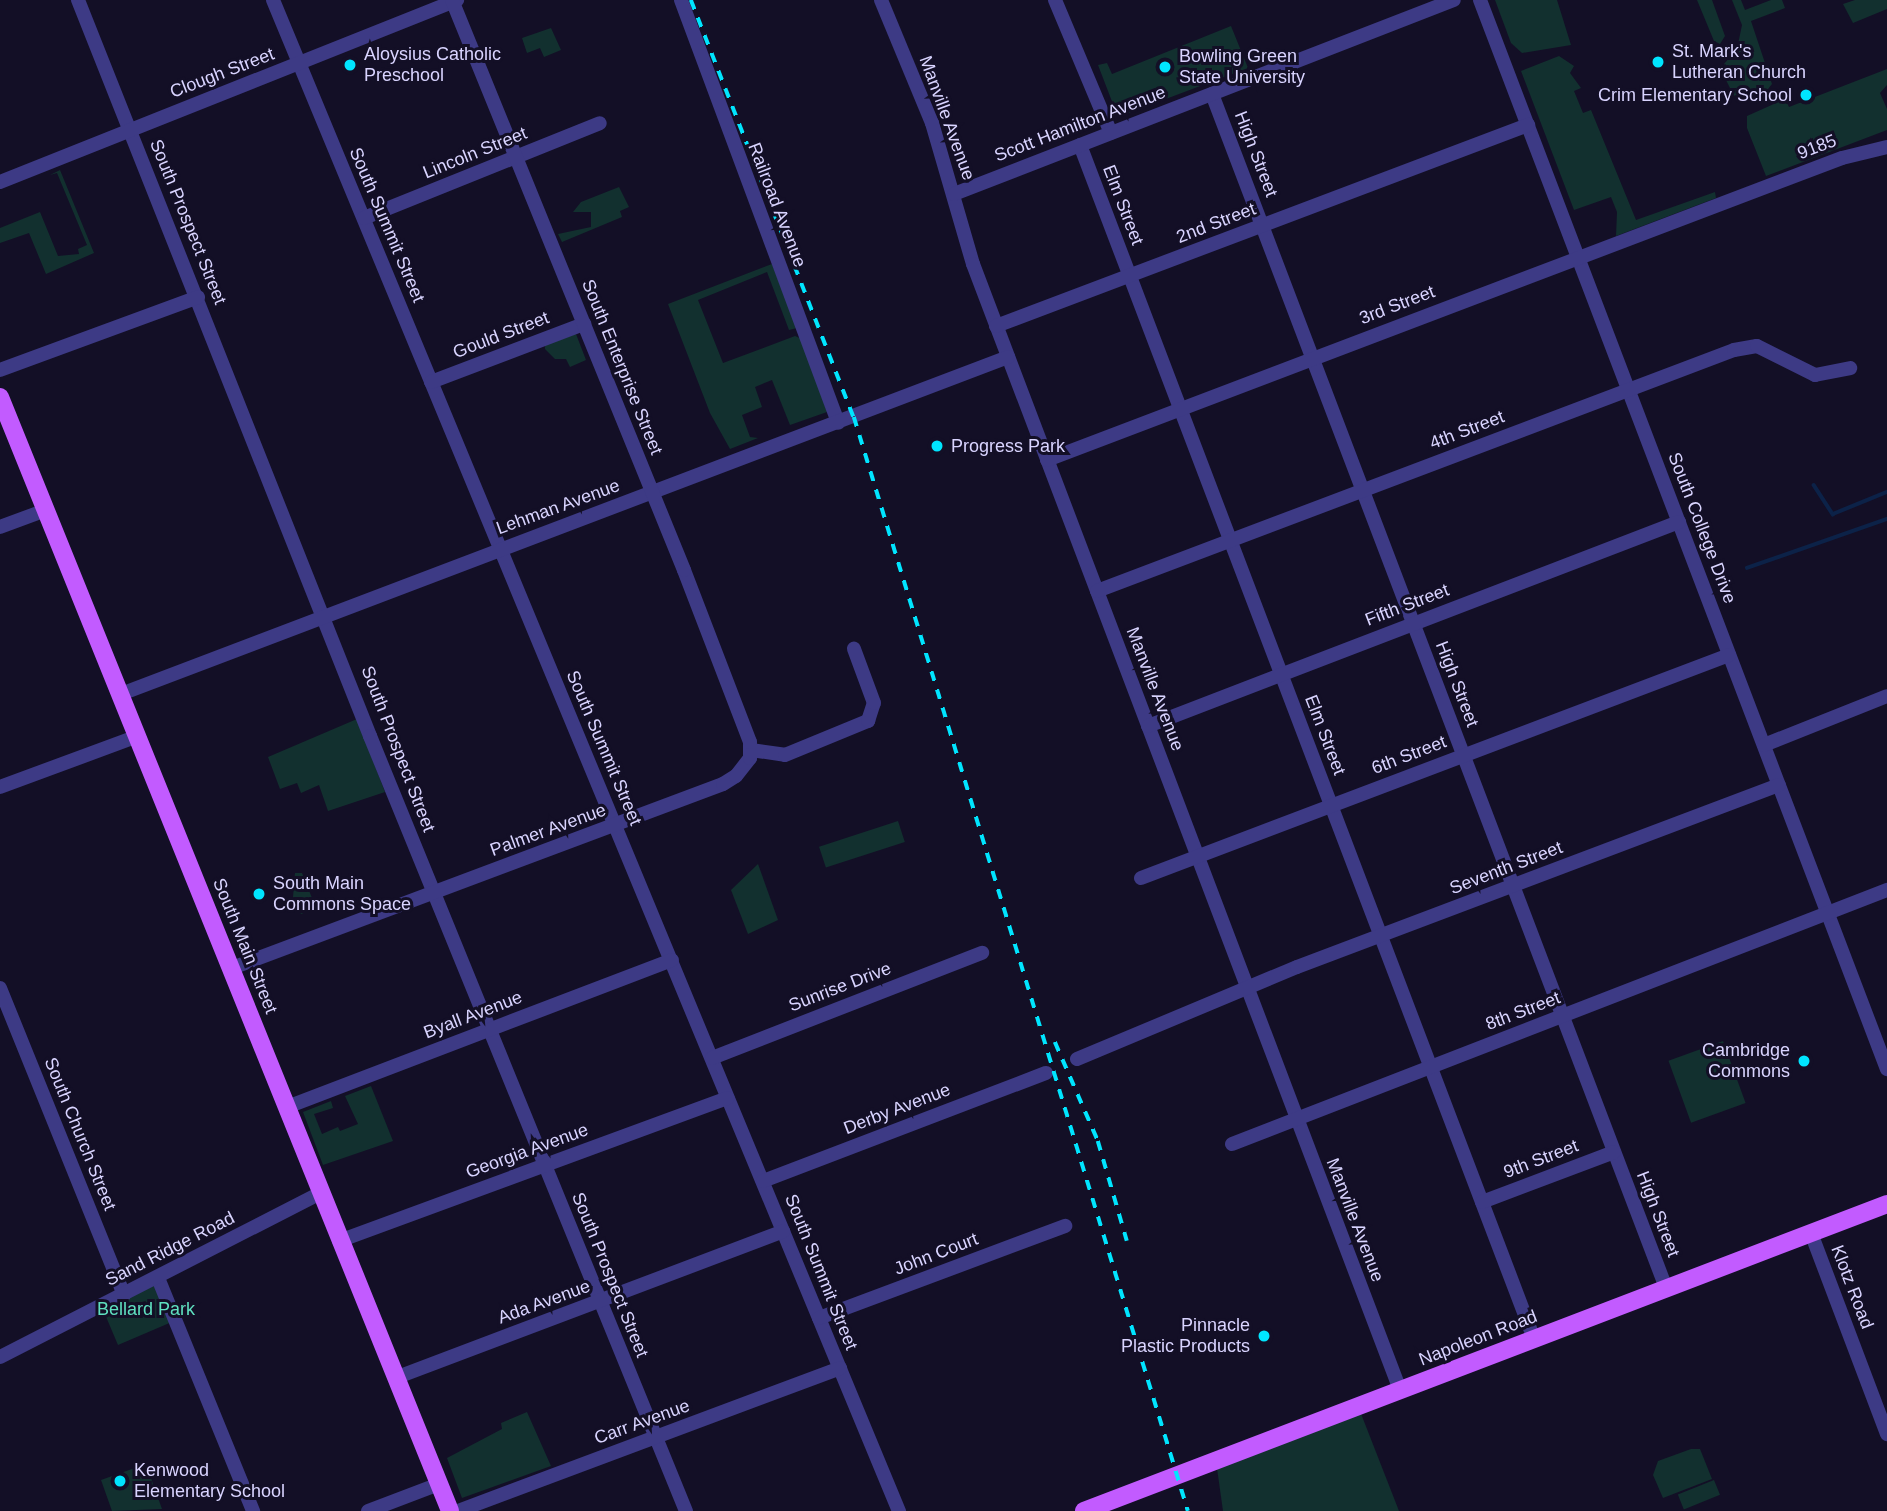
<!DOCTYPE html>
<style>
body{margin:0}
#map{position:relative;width:1887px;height:1511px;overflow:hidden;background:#130f26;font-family:Arial,sans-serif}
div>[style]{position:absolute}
.green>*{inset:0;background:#12302f;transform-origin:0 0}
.stream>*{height:3.5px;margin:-1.75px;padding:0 1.75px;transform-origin:1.75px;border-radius:1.75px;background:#0c2248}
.minor>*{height:14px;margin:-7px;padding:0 7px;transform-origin:7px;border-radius:7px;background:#3d3a85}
.major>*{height:18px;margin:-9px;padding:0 9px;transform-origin:9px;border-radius:9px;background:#c25bff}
.rail>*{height:3.5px;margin-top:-1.75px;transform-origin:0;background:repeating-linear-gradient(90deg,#00e5ff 0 10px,transparent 0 19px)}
.dots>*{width:19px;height:19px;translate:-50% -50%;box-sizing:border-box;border:4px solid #130f26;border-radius:50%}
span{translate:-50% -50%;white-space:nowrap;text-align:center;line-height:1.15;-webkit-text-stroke:6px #130f26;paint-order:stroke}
.poi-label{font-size:18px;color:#d9d4ff}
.left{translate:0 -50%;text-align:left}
.right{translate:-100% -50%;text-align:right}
.street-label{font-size:18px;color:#d9d4ff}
.park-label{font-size:18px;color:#5fe0c0}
</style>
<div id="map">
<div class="green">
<div style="clip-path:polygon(1495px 0,1557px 0,1571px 45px,1522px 53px,1511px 43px)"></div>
<div style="clip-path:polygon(1697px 0,1712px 0,1725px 36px,1720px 44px,1714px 41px)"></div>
<div style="clip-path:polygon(1732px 0,1741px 0,1745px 10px,1771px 0,1782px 0,1785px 8px,1751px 21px,1772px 84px,1764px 94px,1745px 101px,1734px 96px,1723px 74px,1724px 64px,1737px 49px,1742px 25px)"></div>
<div style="clip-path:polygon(1855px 0,1887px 0,1887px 9px,1853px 23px,1843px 4px)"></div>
<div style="clip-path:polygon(1231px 26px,1248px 68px,1118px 117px,1098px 65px,1107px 63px,1112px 74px)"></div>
<div style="clip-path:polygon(551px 28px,561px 50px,544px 57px,540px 48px,527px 53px,522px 38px)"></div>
<div style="clip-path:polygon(1559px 56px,1574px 66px,1570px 73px,1581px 88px,1574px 91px,1583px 113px,1591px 110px,1636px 220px,1715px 192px,1716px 198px,1616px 236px,1617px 212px,1611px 197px,1574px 210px,1521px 71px)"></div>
<div style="clip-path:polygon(1887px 69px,1887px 85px,1880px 93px,1887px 109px,1887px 130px,1766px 176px,1747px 128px,1747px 116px,1785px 99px,1789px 107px)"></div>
<div style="clip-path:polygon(60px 170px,94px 253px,46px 274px,29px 233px,0 243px,0 228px,40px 212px,58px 256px,79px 254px,78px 249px,87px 245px,57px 173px,50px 175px)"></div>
<div style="clip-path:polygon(619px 187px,629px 207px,620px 211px,622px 217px,562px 242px,558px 234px,591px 227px,591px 212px,573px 212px,581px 202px)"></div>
<div style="clip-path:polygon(772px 264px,797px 328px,789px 330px,767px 272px,698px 300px,723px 363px,795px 336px,802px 339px,827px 412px,790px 425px,772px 380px,755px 387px,762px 407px,742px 415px,750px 437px,758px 438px,730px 449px,710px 413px,668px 304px)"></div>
<div style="clip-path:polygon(576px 334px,586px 360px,570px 367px,566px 359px,555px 359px,545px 349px,545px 345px)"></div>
<div style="clip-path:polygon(357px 719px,385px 792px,328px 811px,319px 785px,301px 793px,297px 783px,280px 789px,268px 757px)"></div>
<div style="left:898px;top:821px;width:22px;height:83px;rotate:72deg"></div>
<div style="clip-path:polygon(758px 864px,778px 920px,748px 934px,731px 890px)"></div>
<div style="clip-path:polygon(295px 873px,302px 873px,316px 908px,301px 914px,293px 897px)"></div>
<div style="left:1723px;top:1041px;width:66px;height:58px;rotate:70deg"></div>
<div style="clip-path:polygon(371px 1086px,393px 1141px,323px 1165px,303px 1112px,331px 1101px,333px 1108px,314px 1114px,322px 1134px,338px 1127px,340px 1131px,358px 1124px,345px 1096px)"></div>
<div style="left:158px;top:1278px;width:46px;height:63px;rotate:67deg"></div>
<div style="clip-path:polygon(1358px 1406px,1399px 1511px,1223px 1511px,1216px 1461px)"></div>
<div style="clip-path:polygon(527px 1412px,551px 1466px,462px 1498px,447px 1458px,502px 1429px,501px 1423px)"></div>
<div style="clip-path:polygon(1691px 1449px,1700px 1449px,1712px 1479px,1663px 1498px,1653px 1475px,1658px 1461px)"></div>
<div style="clip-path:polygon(146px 1464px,162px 1509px,112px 1511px,101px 1480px)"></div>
<div style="left:1714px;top:1480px;width:16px;height:39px;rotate:68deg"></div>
</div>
<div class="stream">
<div style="left:1814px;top:485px;width:35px;rotate:57deg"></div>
<div style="left:1833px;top:514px;width:58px;rotate:-22.2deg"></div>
<div style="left:1747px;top:568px;width:148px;rotate:-19.3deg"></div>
</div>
<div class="minor">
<div style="left:78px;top:0;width:792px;rotate:68.36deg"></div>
<div style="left:370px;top:736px;width:837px;rotate:67.82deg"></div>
<div style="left:273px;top:0;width:1636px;rotate:67.5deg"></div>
<div style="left:681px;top:0;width:451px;rotate:69.6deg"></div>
<div style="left:881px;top:0;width:133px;rotate:67.5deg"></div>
<div style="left:932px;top:123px;width:147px;rotate:73.8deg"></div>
<div style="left:973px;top:264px;width:1204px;rotate:69.23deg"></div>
<div style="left:1055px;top:0;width:144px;rotate:67.2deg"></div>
<div style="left:1480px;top:0;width:1144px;rotate:69.16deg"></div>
<div style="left:1212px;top:94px;width:1277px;rotate:69.18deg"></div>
<div style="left:1080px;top:145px;width:1277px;rotate:69.18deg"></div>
<div style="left:0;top:182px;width:492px;rotate:-21.7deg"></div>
<div style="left:954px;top:194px;width:536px;rotate:-21.21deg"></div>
<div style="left:364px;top:218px;width:254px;rotate:-21.9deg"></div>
<div style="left:996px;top:326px;width:569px;rotate:-20.7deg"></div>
<div style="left:0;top:370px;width:211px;rotate:-20.2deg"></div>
<div style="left:431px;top:382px;width:164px;rotate:-20.8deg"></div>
<div style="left:1047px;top:460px;width:850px;rotate:-20.8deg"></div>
<div style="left:1842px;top:158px;width:46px;rotate:-13.7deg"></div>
<div style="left:0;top:527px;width:49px;rotate:-20.3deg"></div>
<div style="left:1097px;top:591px;width:681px;rotate:-20.72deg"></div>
<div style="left:1734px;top:350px;width:23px;rotate:-10deg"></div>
<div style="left:1757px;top:346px;width:65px;rotate:26.6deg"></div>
<div style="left:1815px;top:375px;width:36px;rotate:-11deg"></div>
<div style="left:121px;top:694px;width:949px;rotate:-20.8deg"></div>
<div style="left:1148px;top:726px;width:569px;rotate:-21.02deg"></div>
<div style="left:1764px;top:745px;width:132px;rotate:-21.7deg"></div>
<div style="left:751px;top:750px;width:34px;rotate:8deg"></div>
<div style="left:785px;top:755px;width:90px;rotate:-22.3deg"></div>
<div style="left:868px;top:721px;width:19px;rotate:-72deg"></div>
<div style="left:874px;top:703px;width:58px;rotate:-110.3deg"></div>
<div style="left:0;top:787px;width:147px;rotate:-20.3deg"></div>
<div style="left:1141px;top:878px;width:629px;rotate:-20.77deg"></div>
<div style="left:232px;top:968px;width:524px;rotate:-20.54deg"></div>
<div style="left:723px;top:784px;width:15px;rotate:-32deg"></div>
<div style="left:736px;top:776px;width:23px;rotate:-52deg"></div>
<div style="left:750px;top:758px;width:16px;rotate:-90deg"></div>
<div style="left:750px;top:742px;width:184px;rotate:-111deg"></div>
<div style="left:684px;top:570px;width:615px;rotate:-112.15deg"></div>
<div style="left:0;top:988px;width:331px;rotate:68deg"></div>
<div style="left:712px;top:1058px;width:290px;rotate:-21.3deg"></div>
<div style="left:1077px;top:1059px;width:238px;rotate:-22.7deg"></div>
<div style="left:1297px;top:967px;width:515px;rotate:-20.69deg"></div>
<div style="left:287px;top:1107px;width:412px;rotate:-20.9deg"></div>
<div style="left:1232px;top:1144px;width:703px;rotate:-21.2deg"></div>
<div style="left:763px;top:1181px;width:303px;rotate:-20.9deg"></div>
<div style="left:1482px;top:1202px;width:141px;rotate:-20.7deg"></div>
<div style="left:1811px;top:1233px;width:215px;rotate:69.3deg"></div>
<div style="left:339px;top:1241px;width:414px;rotate:-20.2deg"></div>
<div style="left:158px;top:1278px;width:252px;rotate:67.8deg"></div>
<div style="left:819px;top:1318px;width:263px;rotate:-20.5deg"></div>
<div style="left:0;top:1357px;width:360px;rotate:-27.1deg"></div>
<div style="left:395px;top:1378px;width:415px;rotate:-20.7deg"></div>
<div style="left:368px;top:1511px;width:76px;rotate:-20.8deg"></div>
<div style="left:458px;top:1511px;width:408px;rotate:-20.5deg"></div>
</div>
<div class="major">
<div style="left:0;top:397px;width:1201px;rotate:68deg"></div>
<div style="left:1084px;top:1511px;width:860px;rotate:-20.92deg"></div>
</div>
<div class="rail">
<div style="left:691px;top:0;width:448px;rotate:68.7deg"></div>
<div style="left:854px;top:417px;width:1144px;rotate:73.02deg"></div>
<div style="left:1055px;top:1042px;width:108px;rotate:66.5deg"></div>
<div style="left:1098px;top:1141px;width:104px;rotate:73.8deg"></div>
</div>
<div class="dots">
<div style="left:1658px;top:62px;background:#00e5ff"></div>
<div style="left:350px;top:65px;background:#00e5ff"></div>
<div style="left:1165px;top:67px;background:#00e5ff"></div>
<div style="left:1806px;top:95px;background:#00e5ff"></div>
<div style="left:937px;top:446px;background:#00e5ff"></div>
<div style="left:259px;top:894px;background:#00e5ff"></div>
<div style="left:1804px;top:1061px;background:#00e5ff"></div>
<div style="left:1264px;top:1336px;background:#00e5ff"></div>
<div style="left:120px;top:1481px;background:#00e5ff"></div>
</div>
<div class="poi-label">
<span class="left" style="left:1672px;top:62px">St. Mark's<br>Lutheran Church</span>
<span class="left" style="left:364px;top:65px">Aloysius Catholic<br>Preschool</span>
<span class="left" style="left:1179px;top:67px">Bowling Green<br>State University</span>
<span class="right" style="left:1792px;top:95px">Crim Elementary School</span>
<span class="left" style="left:951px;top:446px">Progress Park</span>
<span class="left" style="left:273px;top:894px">South Main<br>Commons Space</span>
<span class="right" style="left:1790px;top:1061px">Cambridge<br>Commons</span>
<span class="right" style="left:1250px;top:1336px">Pinnacle<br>Plastic Products</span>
<span class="left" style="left:134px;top:1481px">Kenwood<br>Elementary School</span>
</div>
<div class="street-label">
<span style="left:222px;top:73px;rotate:-21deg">Clough Street</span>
<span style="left:947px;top:118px;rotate:70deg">Manville Avenue</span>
<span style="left:1080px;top:124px;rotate:-21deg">Scott Hamilton Avenue</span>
<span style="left:1817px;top:147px;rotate:-21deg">9185</span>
<span style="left:475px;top:153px;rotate:-22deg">Lincoln Street</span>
<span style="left:1256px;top:154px;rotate:69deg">High Street</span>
<span style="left:777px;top:205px;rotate:69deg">Railroad Avenue</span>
<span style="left:1123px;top:205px;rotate:69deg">Elm Street</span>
<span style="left:188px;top:222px;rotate:68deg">South Prospect Street</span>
<span style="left:1216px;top:223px;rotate:-21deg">2nd Street</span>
<span style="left:387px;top:225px;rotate:67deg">South Summit Street</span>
<span style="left:1397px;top:305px;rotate:-21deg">3rd Street</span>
<span style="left:501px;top:335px;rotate:-21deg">Gould Street</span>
<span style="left:622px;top:367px;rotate:68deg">South Enterprise Street</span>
<span style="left:1467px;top:430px;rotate:-21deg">4th Street</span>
<span style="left:558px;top:507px;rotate:-20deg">Lehman Avenue</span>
<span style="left:1702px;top:528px;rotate:69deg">South College Drive</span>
<span style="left:1407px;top:605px;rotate:-21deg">Fifth Street</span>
<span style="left:1457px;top:684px;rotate:69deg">High Street</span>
<span style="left:1155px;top:689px;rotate:69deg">Manville Avenue</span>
<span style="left:1325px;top:735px;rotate:69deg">Elm Street</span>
<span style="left:604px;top:748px;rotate:67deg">South Summit Street</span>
<span style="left:398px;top:749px;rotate:69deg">South Prospect Street</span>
<span style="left:1409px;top:755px;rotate:-21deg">6th Street</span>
<span style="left:548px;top:830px;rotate:-20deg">Palmer Avenue</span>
<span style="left:1506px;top:868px;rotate:-21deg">Seventh Street</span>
<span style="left:245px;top:946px;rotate:68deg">South Main Street</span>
<span style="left:840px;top:987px;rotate:-21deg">Sunrise Drive</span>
<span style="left:1523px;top:1011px;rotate:-21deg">8th Street</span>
<span style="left:473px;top:1015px;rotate:-21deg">Byall Avenue</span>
<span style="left:897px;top:1109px;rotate:-21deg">Derby Avenue</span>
<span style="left:80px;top:1134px;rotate:68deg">South Church Street</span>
<span style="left:527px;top:1151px;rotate:-20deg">Georgia Avenue</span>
<span style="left:1541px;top:1159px;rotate:-21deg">9th Street</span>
<span style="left:1658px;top:1214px;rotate:69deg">High Street</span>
<span style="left:1355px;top:1220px;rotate:69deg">Manville Avenue</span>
<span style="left:170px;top:1249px;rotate:-27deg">Sand Ridge Road</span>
<span style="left:936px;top:1254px;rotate:-21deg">John Court</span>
<span style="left:821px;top:1272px;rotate:68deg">South Summit Street</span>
<span style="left:610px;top:1275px;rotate:68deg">South Prospect Street</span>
<span style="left:1852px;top:1287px;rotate:69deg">Klotz Road</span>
<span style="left:544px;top:1302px;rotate:-20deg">Ada Avenue</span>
<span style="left:1478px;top:1338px;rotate:-21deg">Napoleon Road</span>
<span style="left:642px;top:1422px;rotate:-20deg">Carr Avenue</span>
</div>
<div class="park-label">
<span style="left:146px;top:1309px">Bellard Park</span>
</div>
</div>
